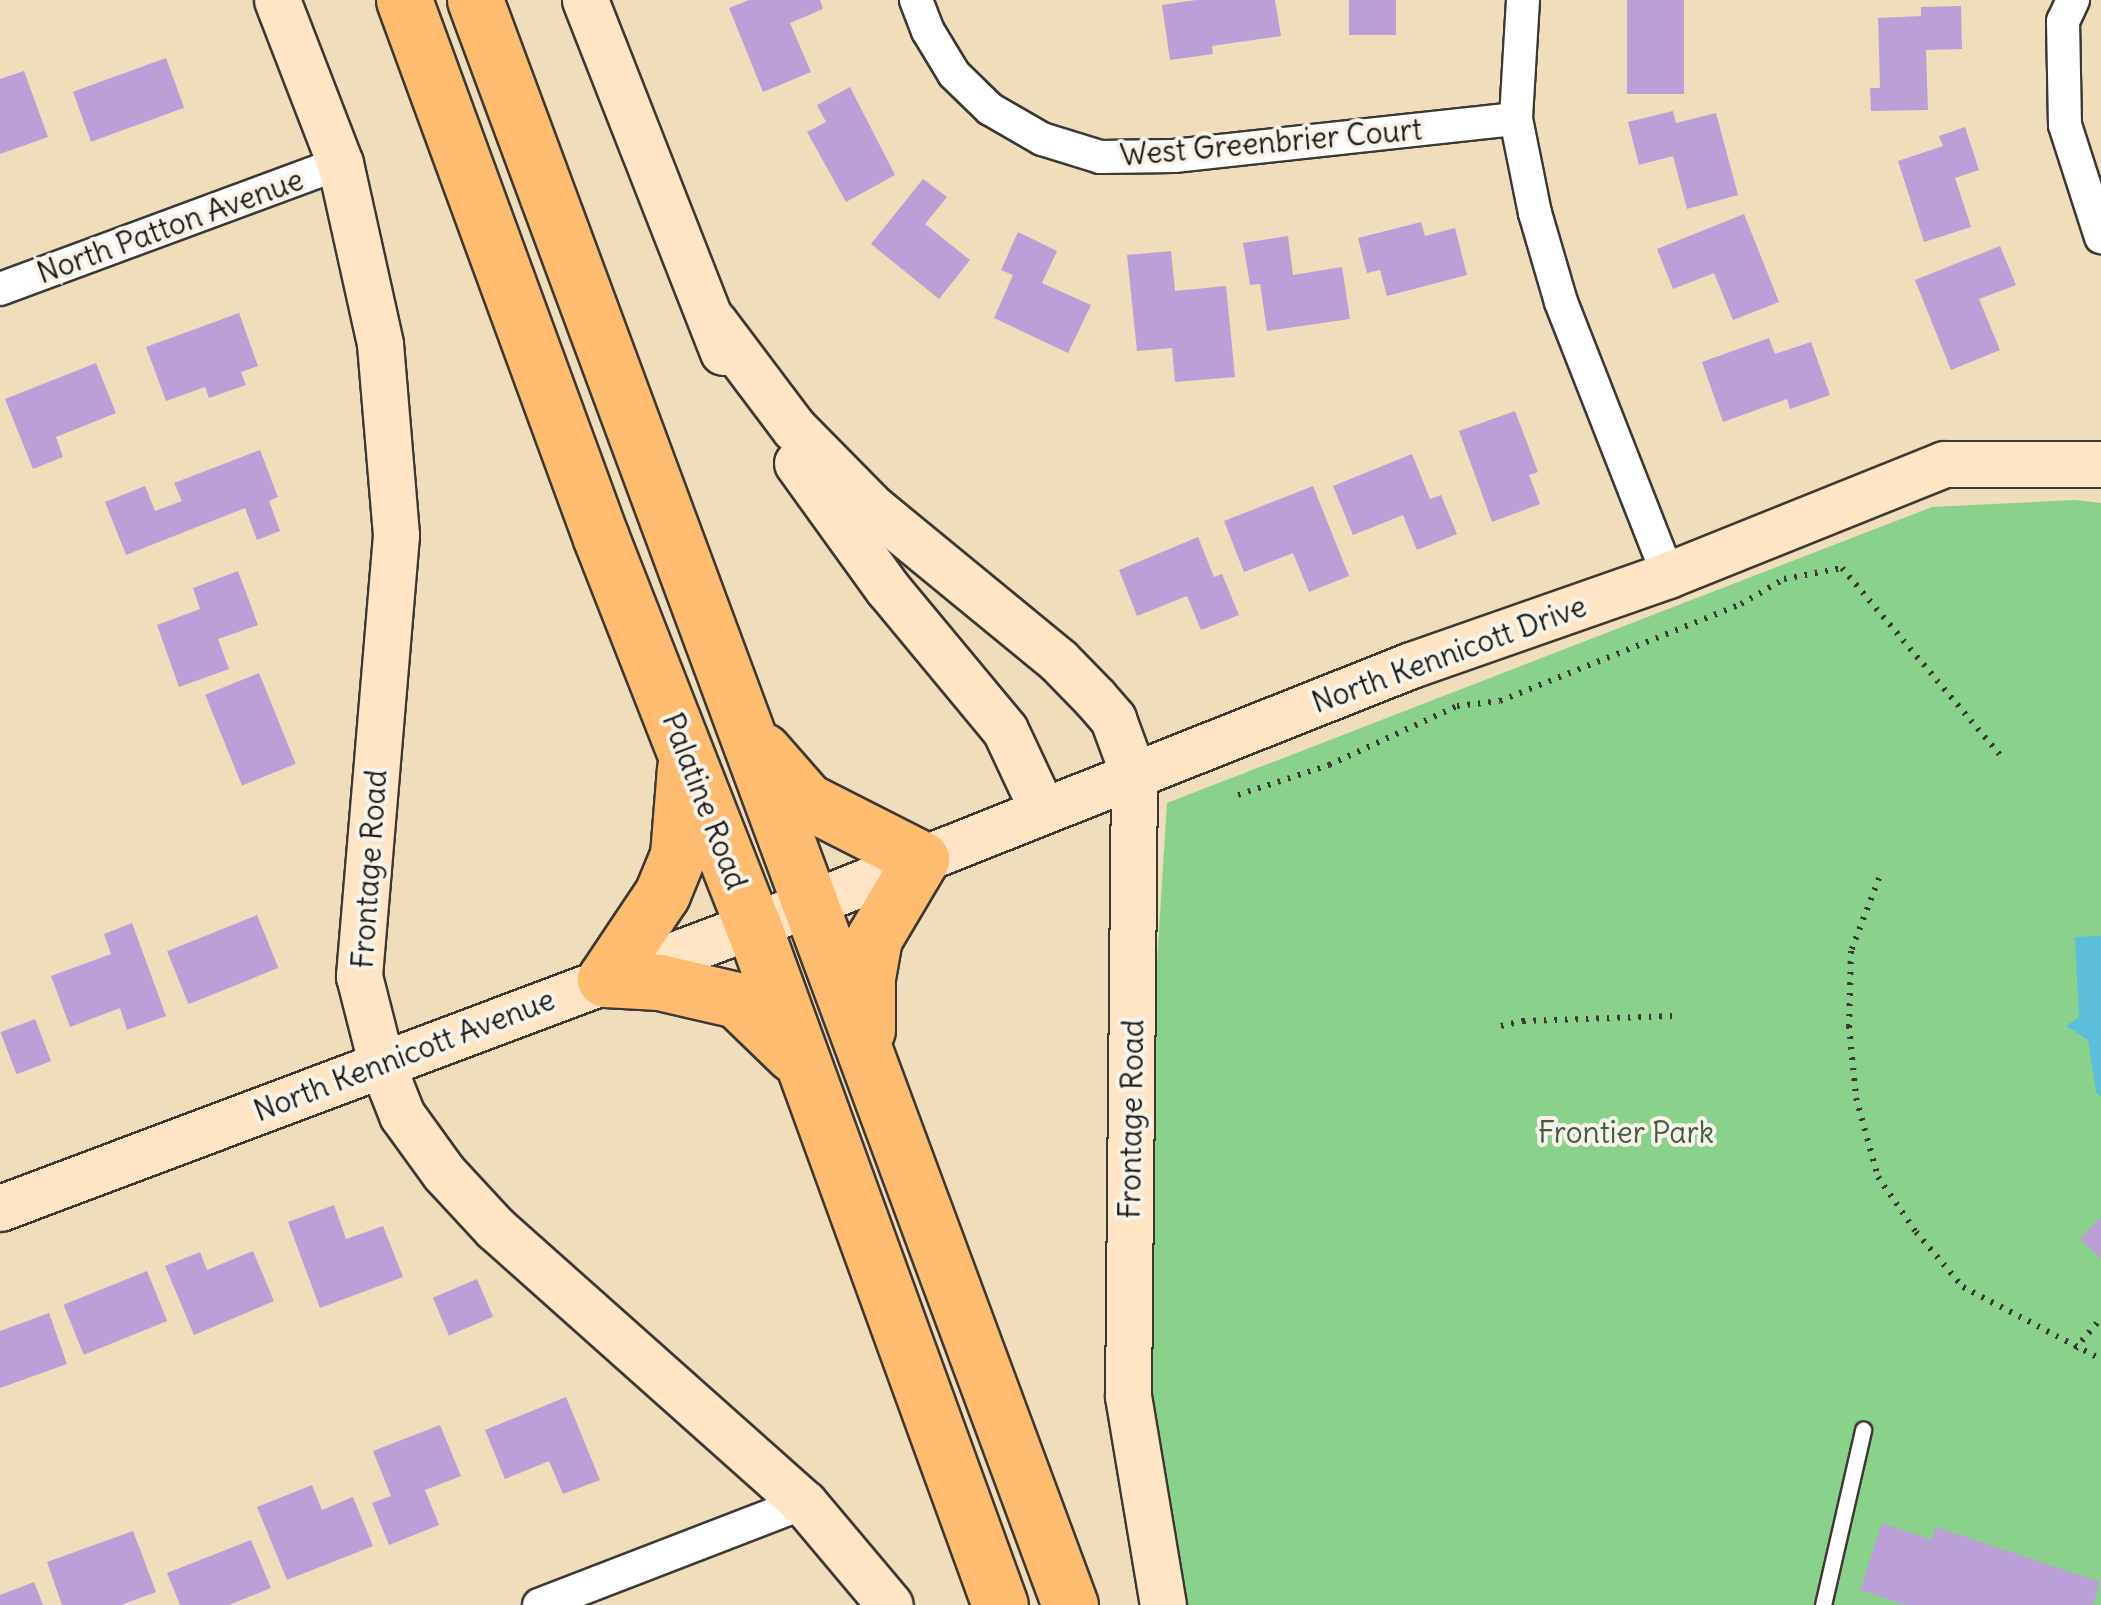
<!DOCTYPE html>
<style>
body{margin:0}
#map{position:relative;width:2101px;height:1605px;overflow:hidden;background:#efddbc;font-family:Delius,sans-serif}
div>[style]{position:absolute}
.green>*{inset:0;background:#8ad18b}
.water>*{inset:0;background:#5cbeda}
.building>*{inset:0;background:#bba0d8;transform-origin:0 0}
.path>*{height:6px;margin-top:-3px;transform-origin:0;background:repeating-linear-gradient(90deg,#3c3934 0 2.5px,transparent 0 10.5px)}
.roads{filter:drop-shadow(2px 0 #3c3934) drop-shadow(-2px 0 #3c3934) drop-shadow(0 2px #3c3934) drop-shadow(0 -2px #3c3934)}
.lane>*{height:15px;margin:-7.5px;padding:0 7.5px;transform-origin:7.5px;border-radius:7.5px;background:#fff}
.street>*{height:32px;margin:-16px;padding:0 16px;transform-origin:16px;border-radius:16px;background:#fff}
.secondary>*{height:45px;margin:-22.5px;padding:0 22.5px;transform-origin:22.5px;border-radius:22.5px;background:#ffe4c6}
.highway>*{height:55px;margin:-27.5px;padding:0 27.5px;transform-origin:27.5px;border-radius:27.5px;background:#febc70}
span{translate:-50% -50%;white-space:nowrap;text-align:center;line-height:1.15;-webkit-text-stroke:8px #f7f3e8;paint-order:stroke}
.street-label{font-size:30px;color:#1c1c1c}
.park-label{font-size:30px;color:#425b43}
</style>
<div id="map">
<div class="green">
<div style="clip-path:polygon(2075px 500px,2101px 503px,2101px 1605px,1181px 1605px,1146px 1407px,1148px 1104px,1167px 803px,1932px 507px)"></div>
</div>
<div class="water">
<div style="clip-path:polygon(2101px 936px,2101px 1097px,2096px 1092px,2088px 1040px,2066px 1026px,2079px 1017px,2075px 937px)"></div>
</div>
<div class="building">
<div style="clip-path:polygon(749px 0,820px 0,823px 9px,790px 23px,811px 72px,763px 92px,729px 8px)"></div>
<div style="clip-path:polygon(1196px 0,1275px 0,1281px 36px,1212px 46px,1213px 54px,1170px 60px,1162px 5px)"></div>
<div style="left:1349px;top:0;width:47px;height:35px"></div>
<div style="left:1627px;top:0;width:57px;height:94px"></div>
<div style="clip-path:polygon(1961px 6px,1962px 49px,1926px 50px,1928px 110px,1871px 111px,1870px 88px,1880px 88px,1878px 18px,1921px 16px,1921px 7px)"></div>
<div style="left:166px;top:58px;width:53px;height:99px;rotate:70deg"></div>
<div style="clip-path:polygon(24px 71px,48px 137px,0 154px,0 79px)"></div>
<div style="clip-path:polygon(850px 87px,895px 175px,846px 202px,807px 132px,826px 122px,817px 105px)"></div>
<div style="clip-path:polygon(1673px 111px,1676px 123px,1716px 113px,1738px 195px,1687px 209px,1673px 156px,1639px 165px,1628px 122px)"></div>
<div style="clip-path:polygon(1965px 127px,1979px 170px,1955px 178px,1971px 227px,1924px 242px,1898px 161px,1943px 146px,1939px 136px)"></div>
<div style="clip-path:polygon(923px 179px,947px 197px,925px 224px,970px 260px,939px 299px,871px 244px)"></div>
<div style="clip-path:polygon(1744px 214px,1779px 302px,1733px 320px,1714px 273px,1673px 289px,1657px 249px)"></div>
<div style="clip-path:polygon(1421px 222px,1425px 236px,1455px 228px,1467px 275px,1387px 296px,1380px 270px,1367px 273px,1358px 238px)"></div>
<div style="clip-path:polygon(1018px 232px,1057px 251px,1042px 283px,1091px 305px,1068px 353px,994px 318px,1013px 275px,1001px 270px)"></div>
<div style="clip-path:polygon(1288px 236px,1293px 275px,1342px 267px,1350px 319px,1267px 331px,1260px 284px,1250px 285px,1243px 243px)"></div>
<div style="clip-path:polygon(2000px 246px,2016px 285px,1979px 299px,2000px 350px,1951px 370px,1915px 280px)"></div>
<div style="clip-path:polygon(1171px 251px,1175px 291px,1226px 286px,1235px 377px,1175px 382px,1172px 348px,1137px 351px,1127px 255px)"></div>
<div style="clip-path:polygon(239px 313px,258px 366px,241px 372px,246px 385px,209px 398px,205px 387px,166px 401px,146px 347px)"></div>
<div style="clip-path:polygon(1769px 338px,1775px 354px,1811px 342px,1830px 395px,1790px 409px,1787px 399px,1723px 422px,1702px 362px)"></div>
<div style="clip-path:polygon(96px 363px,116px 413px,56px 437px,63px 457px,33px 469px,5px 399px)"></div>
<div style="clip-path:polygon(1515px 411px,1538px 472px,1529px 475px,1540px 504px,1492px 522px,1459px 431px)"></div>
<div style="clip-path:polygon(260px 450px,278px 497px,269px 501px,280px 531px,257px 540px,245px 508px,126px 555px,105px 502px,145px 486px,155px 511px,182px 501px,174px 483px)"></div>
<div style="clip-path:polygon(1412px 454px,1430px 499px,1441px 495px,1457px 534px,1417px 550px,1403px 515px,1353px 535px,1333px 486px)"></div>
<div style="clip-path:polygon(1313px 486px,1349px 576px,1309px 592px,1293px 553px,1244px 572px,1224px 521px)"></div>
<div style="clip-path:polygon(1198px 537px,1214px 577px,1222px 574px,1239px 615px,1201px 630px,1187px 596px,1137px 616px,1119px 570px)"></div>
<div style="clip-path:polygon(238px 571px,258px 625px,218px 639px,229px 669px,179px 687px,157px 625px,200px 609px,193px 588px)"></div>
<div style="left:259px;top:673px;width:98px;height:58px;rotate:68deg"></div>
<div style="left:257px;top:915px;width:57px;height:97px;rotate:68deg"></div>
<div style="clip-path:polygon(132px 923px,166px 1016px,127px 1030px,120px 1008px,70px 1027px,51px 976px,111px 954px,104px 934px)"></div>
<div style="left:35px;top:1019px;width:45px;height:37px;rotate:69deg"></div>
<div style="clip-path:polygon(334px 1205px,346px 1239px,383px 1226px,403px 1277px,320px 1308px,288px 1222px)"></div>
<div style="clip-path:polygon(2101px 1217px,2101px 1259px,2080px 1239px)"></div>
<div style="clip-path:polygon(253px 1251px,274px 1301px,194px 1335px,165px 1266px,200px 1252px,207px 1270px)"></div>
<div style="left:147px;top:1271px;width:54px;height:90px;rotate:68deg"></div>
<div style="left:477px;top:1279px;width:41px;height:48px;rotate:67deg"></div>
<div style="clip-path:polygon(49px 1313px,67px 1364px,0 1388px,0 1331px)"></div>
<div style="clip-path:polygon(566px 1397px,600px 1480px,563px 1494px,549px 1461px,505px 1479px,485px 1430px)"></div>
<div style="clip-path:polygon(440px 1425px,461px 1476px,425px 1490px,439px 1525px,389px 1545px,372px 1503px,391px 1496px,373px 1451px)"></div>
<div style="clip-path:polygon(312px 1485px,322px 1510px,353px 1497px,373px 1546px,287px 1580px,257px 1507px)"></div>
<div style="clip-path:polygon(1882px 1523px,1932px 1540px,1936px 1527px,2100px 1582px,2093px 1605px,1906px 1605px,1860px 1590px)"></div>
<div style="clip-path:polygon(133px 1531px,156px 1592px,121px 1605px,62px 1605px,47px 1562px)"></div>
<div style="clip-path:polygon(251px 1540px,271px 1588px,229px 1605px,180px 1605px,167px 1573px)"></div>
<div style="clip-path:polygon(34px 1582px,43px 1605px,0 1605px,0 1595px)"></div>
</div>
<div class="path">
<div style="left:1238px;top:795px;width:96px;rotate:-18.2deg"></div>
<div style="left:1329px;top:765px;width:141px;rotate:-24.7deg"></div>
<div style="left:1457px;top:706px;width:43px;rotate:-6.6deg"></div>
<div style="left:1500px;top:701px;width:260px;rotate:-21.9deg"></div>
<div style="left:1741px;top:604px;width:50px;rotate:-30.2deg"></div>
<div style="left:1784px;top:579px;width:59px;rotate:-10.7deg"></div>
<div style="left:1842px;top:568px;width:248px;rotate:49.8deg"></div>
<div style="left:1879px;top:878px;width:78px;rotate:111deg"></div>
<div style="left:1851px;top:951px;width:75px;rotate:91.5deg"></div>
<div style="left:1849px;top:1026px;width:72px;rotate:84.4deg"></div>
<div style="left:1856px;top:1098px;width:82px;rotate:74.4deg"></div>
<div style="left:1878px;top:1177px;width:67px;rotate:55.4deg"></div>
<div style="left:1916px;top:1232px;width:72px;rotate:49.5deg"></div>
<div style="left:1963px;top:1287px;width:156px;rotate:27.6deg"></div>
<div style="left:1501px;top:1026px;width:23px;rotate:-13deg"></div>
<div style="left:1523px;top:1021px;width:150px;rotate:-1.9deg"></div>
<div style="left:2075px;top:1349px;width:40px;rotate:-50deg"></div>
</div>
<div class="roads">
<div class="lane">
<div style="left:1823px;top:1605px;width:180px;rotate:-77.1deg"></div>
</div>
<div class="street">
<div style="left:916px;top:0;width:33px;rotate:69deg"></div>
<div style="left:928px;top:31px;width:50px;rotate:58.8deg"></div>
<div style="left:954px;top:74px;width:50px;rotate:44.2deg"></div>
<div style="left:990px;top:109px;width:60px;rotate:30deg"></div>
<div style="left:1042px;top:139px;width:61px;rotate:17.2deg"></div>
<div style="left:1100px;top:157px;width:74px;rotate:-0.8deg"></div>
<div style="left:1174px;top:156px;width:344px;rotate:-6.2deg"></div>
<div style="left:1523px;top:0;width:119px;rotate:93.4deg"></div>
<div style="left:1516px;top:119px;width:96px;rotate:78.6deg"></div>
<div style="left:1535px;top:213px;width:93px;rotate:73.7deg"></div>
<div style="left:1561px;top:302px;width:293px;rotate:68.6deg"></div>
<div style="left:2073px;top:0;width:23px;rotate:115deg"></div>
<div style="left:2063px;top:21px;width:104px;rotate:88.9deg"></div>
<div style="left:2065px;top:125px;width:118px;rotate:72.2deg"></div>
<div style="left:0;top:289px;width:363px;rotate:-20.3deg"></div>
<div style="left:539px;top:1605px;width:284px;rotate:-21.1deg"></div>
</div>
<div class="secondary">
<div style="left:277px;top:0;width:175px;rotate:68.9deg"></div>
<div style="left:340px;top:163px;width:185px;rotate:77.5deg"></div>
<div style="left:380px;top:344px;width:192px;rotate:85.2deg"></div>
<div style="left:396px;top:535px;width:443px;rotate:94.8deg"></div>
<div style="left:359px;top:976px;width:89px;rotate:75.7deg"></div>
<div style="left:381px;top:1062px;width:57px;rotate:68.4deg"></div>
<div style="left:402px;top:1115px;width:72px;rotate:54.1deg"></div>
<div style="left:444px;top:1173px;width:75px;rotate:47.2deg"></div>
<div style="left:495px;top:1228px;width:414px;rotate:41.7deg"></div>
<div style="left:804px;top:1503px;width:133px;rotate:49.9deg"></div>
<div style="left:585px;top:0;width:378px;rotate:68.6deg"></div>
<div style="left:714px;top:322px;width:133px;rotate:53deg"></div>
<div style="left:794px;top:428px;width:114px;rotate:45.4deg"></div>
<div style="left:874px;top:509px;width:239px;rotate:39.4deg"></div>
<div style="left:1059px;top:661px;width:52px;rotate:45.8deg"></div>
<div style="left:1095px;top:698px;width:28px;rotate:49deg"></div>
<div style="left:1113px;top:719px;width:61px;rotate:69.8deg"></div>
<div style="left:1134px;top:776px;width:620px;rotate:90.55deg"></div>
<div style="left:1128px;top:1396px;width:212px;rotate:80.5deg"></div>
<div style="left:797px;top:463px;width:155px;rotate:54.2deg"></div>
<div style="left:888px;top:589px;width:183px;rotate:50.3deg"></div>
<div style="left:1005px;top:730px;width:89px;rotate:64.9deg"></div>
<div style="left:0;top:1208px;width:864px;rotate:-20.59deg"></div>
<div style="left:809px;top:904px;width:648px;rotate:-21.65deg"></div>
<div style="left:1411px;top:665px;width:272px;rotate:-19.3deg"></div>
<div style="left:1668px;top:575px;width:297px;rotate:-21.9deg"></div>
<div style="left:1944px;top:464px;width:157px"></div>
</div>
<div class="highway">
<div style="left:404px;top:0;width:573px;rotate:69.89deg"></div>
<div style="left:601px;top:538px;width:416px;rotate:68.6deg"></div>
<div style="left:753px;top:925px;width:723px;rotate:70.04deg"></div>
<div style="left:475px;top:0;width:1712px;rotate:69.66deg"></div>
<div style="left:763px;top:751px;width:67px;rotate:48.7deg"></div>
<div style="left:807px;top:801px;width:128px;rotate:27deg"></div>
<div style="left:921px;top:859px;width:92px;rotate:120.7deg"></div>
<div style="left:874px;top:938px;width:39px;rotate:100deg"></div>
<div style="left:867px;top:976px;width:54px;rotate:90deg"></div>
<div style="left:605px;top:979px;width:102px;rotate:-56.2deg"></div>
<div style="left:662px;top:894px;width:42px;rotate:-67.7deg"></div>
<div style="left:678px;top:855px;width:87px;rotate:-85.4deg"></div>
<div style="left:605px;top:979px;width:54px;rotate:3.2deg"></div>
<div style="left:659px;top:982px;width:80px;rotate:13deg"></div>
<div style="left:737px;top:1000px;width:78px;rotate:44deg"></div>
</div>
</div>
<div class="street-label">
<span style="left:1271px;top:142px;rotate:-5deg">West Greenbrier Court</span>
<span style="left:170px;top:226px;rotate:-20deg">North Patton Avenue</span>
<span style="left:1449px;top:654px;rotate:-20deg">North Kennicott Drive</span>
<span style="left:705px;top:801px;rotate:69deg">Palatine Road</span>
<span style="left:369px;top:869px;rotate:-86deg">Frontage Road</span>
<span style="left:404px;top:1055px;rotate:-21deg">North Kennicott Avenue</span>
<span style="left:1131px;top:1119px;rotate:-89deg">Frontage Road</span>
</div>
<div class="park-label">
<span style="left:1626px;top:1132px">Frontier Park</span>
</div>
</div>
